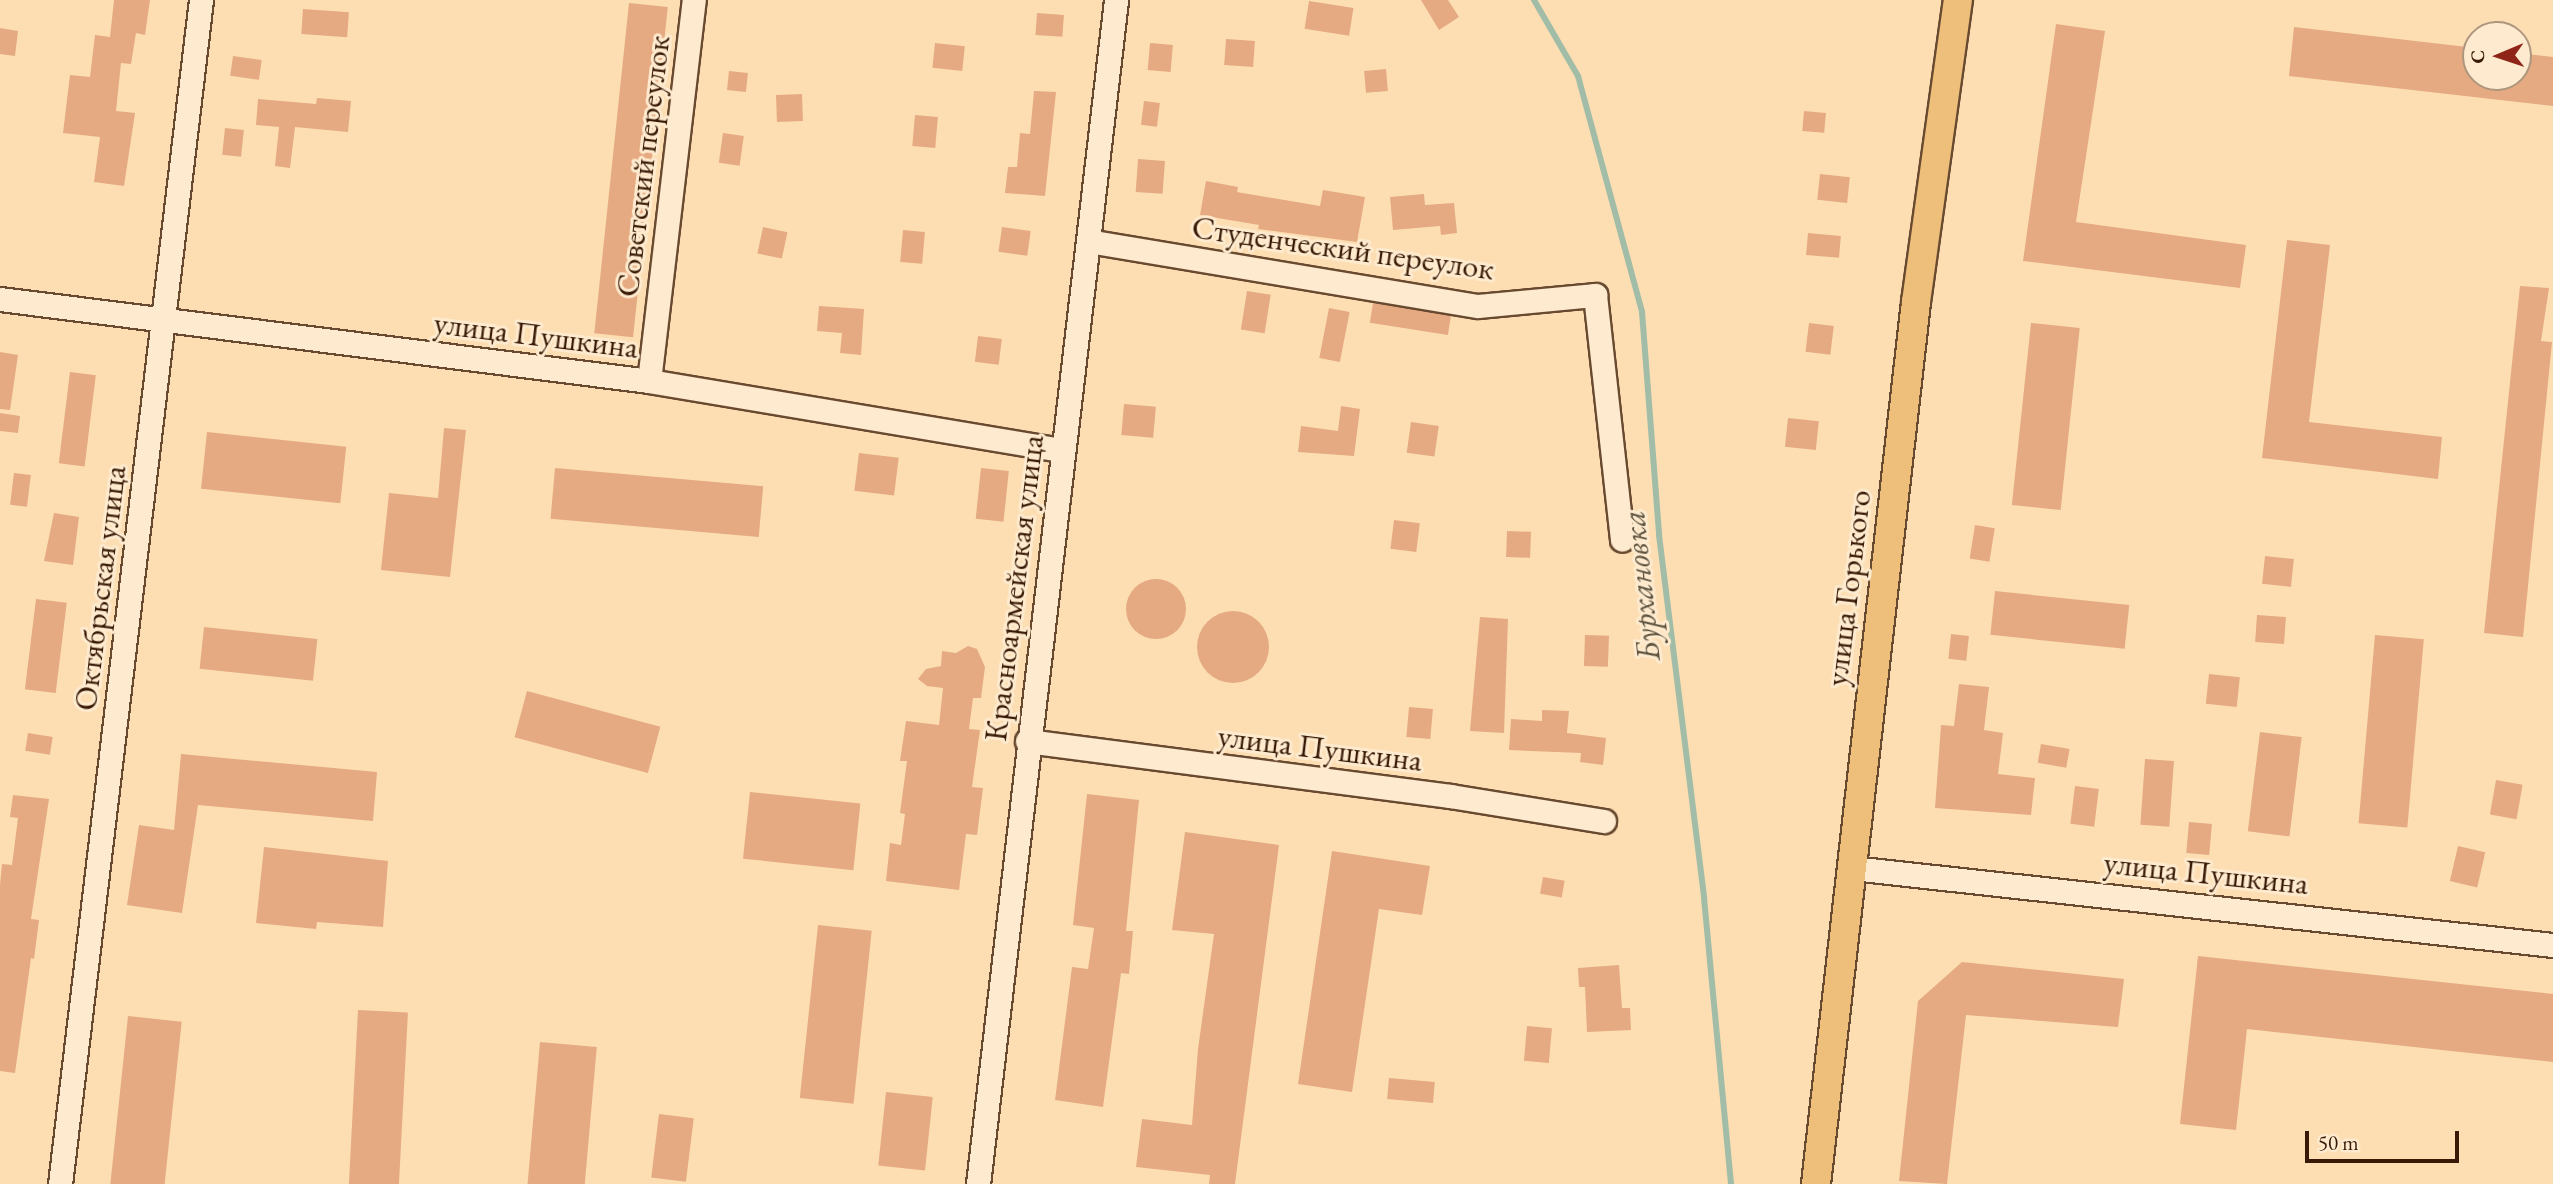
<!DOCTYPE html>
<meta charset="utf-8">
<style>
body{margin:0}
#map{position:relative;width:2553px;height:1184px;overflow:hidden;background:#fddeb3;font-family:"EB Garamond",serif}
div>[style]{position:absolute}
.stream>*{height:6px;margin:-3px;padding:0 3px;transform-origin:3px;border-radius:3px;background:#a1bda8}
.building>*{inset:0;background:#e5aa81;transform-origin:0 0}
.round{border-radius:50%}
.roads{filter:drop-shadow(2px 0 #684a30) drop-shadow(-2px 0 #684a30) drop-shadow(0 2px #684a30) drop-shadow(0 -2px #684a30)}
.minor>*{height:23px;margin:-11.5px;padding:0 11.5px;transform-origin:11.5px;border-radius:11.5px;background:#feeace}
.major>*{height:28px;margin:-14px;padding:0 14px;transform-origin:14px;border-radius:14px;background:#eebf7a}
span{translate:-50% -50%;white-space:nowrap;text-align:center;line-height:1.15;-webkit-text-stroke:6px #feeace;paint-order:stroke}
.street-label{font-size:32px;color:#371905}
.water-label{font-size:33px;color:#5c523e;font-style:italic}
.north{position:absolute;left:2462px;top:21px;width:70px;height:70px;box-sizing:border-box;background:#feeace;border:2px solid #ae967e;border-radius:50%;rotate:268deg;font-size:19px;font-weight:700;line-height:28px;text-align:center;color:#371905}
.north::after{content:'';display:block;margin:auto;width:24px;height:32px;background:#8f2418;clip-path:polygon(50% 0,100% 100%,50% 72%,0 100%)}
.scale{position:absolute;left:2305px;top:1131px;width:154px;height:32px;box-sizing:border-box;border:4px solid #371905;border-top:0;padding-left:9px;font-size:21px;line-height:24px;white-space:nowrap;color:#371905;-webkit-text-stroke:5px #feeace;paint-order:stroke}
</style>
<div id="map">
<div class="stream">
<div style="left:1534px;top:0;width:88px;rotate:59.9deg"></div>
<div style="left:1578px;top:76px;width:245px;rotate:74.8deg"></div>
<div style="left:1642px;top:312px;width:224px;rotate:85.6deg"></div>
<div style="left:1659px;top:535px;width:366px;rotate:82.9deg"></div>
<div style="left:1704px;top:898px;width:287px;rotate:84.6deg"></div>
</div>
<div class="building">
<div style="clip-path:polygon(114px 0,150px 0,145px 35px,136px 33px,131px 64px,121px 63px,116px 111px,135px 113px,124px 186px,94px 182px,100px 137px,63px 133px,70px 75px,90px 77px,95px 35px,110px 37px)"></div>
<div style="clip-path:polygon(1421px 0,1448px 0,1459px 17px,1439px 30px)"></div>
<div style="left:1309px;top:1px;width:45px;height:28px;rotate:9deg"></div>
<div style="left:629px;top:3px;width:39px;height:332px;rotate:6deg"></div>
<div style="left:303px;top:9px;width:46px;height:25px;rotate:4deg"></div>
<div style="left:1037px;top:13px;width:27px;height:22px;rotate:4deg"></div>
<div style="clip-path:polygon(2056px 24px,2105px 31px,2076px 222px,2246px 245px,2240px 288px,2023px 261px)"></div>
<div style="clip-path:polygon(2294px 27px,2476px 48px,2476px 77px,2518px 77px,2518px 53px,2553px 57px,2553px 106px,2289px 76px)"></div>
<div style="clip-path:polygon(0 28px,18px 31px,15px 56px,0 54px)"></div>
<div style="left:1226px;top:39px;width:29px;height:26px;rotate:4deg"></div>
<div style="left:935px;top:43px;width:30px;height:25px;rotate:6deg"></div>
<div style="left:1150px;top:43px;width:23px;height:27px;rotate:5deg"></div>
<div style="left:233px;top:56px;width:29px;height:20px;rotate:8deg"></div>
<div style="left:1386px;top:69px;width:22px;height:22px;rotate:85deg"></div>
<div style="left:729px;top:71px;width:19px;height:19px;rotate:6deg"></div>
<div style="clip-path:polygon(1034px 91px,1056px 92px,1045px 196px,1005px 193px,1008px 167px,1017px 167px,1020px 133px,1030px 134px)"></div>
<div style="left:802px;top:94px;width:27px;height:26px;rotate:88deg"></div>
<div style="clip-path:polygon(317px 98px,351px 101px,348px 132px,295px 127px,290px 168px,275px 166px,279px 127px,256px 125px,258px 99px,316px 104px)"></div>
<div style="left:1144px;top:101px;width:16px;height:24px;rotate:7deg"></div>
<div style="left:1804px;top:111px;width:22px;height:20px;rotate:5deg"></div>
<div style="left:915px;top:115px;width:23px;height:31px;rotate:5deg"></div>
<div style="left:225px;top:128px;width:19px;height:27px;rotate:6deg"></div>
<div style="left:723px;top:133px;width:21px;height:30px;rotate:8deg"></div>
<div style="left:1138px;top:159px;width:27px;height:33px;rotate:4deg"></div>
<div style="left:1820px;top:174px;width:30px;height:26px;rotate:6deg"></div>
<div style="clip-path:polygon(1206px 181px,1238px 187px,1237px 192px,1320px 206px,1323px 190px,1365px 197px,1357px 242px,1258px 229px,1259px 225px,1200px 215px)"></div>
<div style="clip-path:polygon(1424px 194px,1425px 205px,1454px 203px,1457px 233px,1441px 235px,1440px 226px,1393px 230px,1390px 197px)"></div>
<div style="left:763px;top:227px;width:25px;height:27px;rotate:12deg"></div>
<div style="left:1002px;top:227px;width:29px;height:25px;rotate:8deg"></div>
<div style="left:903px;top:230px;width:22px;height:32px;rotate:5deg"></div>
<div style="left:1808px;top:233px;width:33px;height:22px;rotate:5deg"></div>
<div style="clip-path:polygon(2287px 240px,2330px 245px,2309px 422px,2442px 437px,2438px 479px,2262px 458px)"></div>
<div style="clip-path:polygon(2520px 286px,2549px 288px,2541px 341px,2552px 342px,2523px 637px,2484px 633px)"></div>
<div style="left:1247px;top:291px;width:24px;height:39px;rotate:9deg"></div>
<div style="left:1373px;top:303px;width:79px;height:20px;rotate:9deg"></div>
<div style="clip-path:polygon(819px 306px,864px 309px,861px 355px,840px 353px,842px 333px,817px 331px)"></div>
<div style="left:1329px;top:308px;width:21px;height:51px;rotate:11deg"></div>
<div style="left:1809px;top:323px;width:25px;height:29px;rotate:7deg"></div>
<div style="left:2031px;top:323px;width:49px;height:183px;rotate:6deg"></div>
<div style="left:978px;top:336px;width:24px;height:26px;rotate:7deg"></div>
<div style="clip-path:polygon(0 352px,18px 355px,10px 410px,0 409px)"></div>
<div style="left:70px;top:372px;width:26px;height:92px;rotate:7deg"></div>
<div style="left:1124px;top:404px;width:32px;height:31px;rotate:5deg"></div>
<div style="clip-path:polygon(1341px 406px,1360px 409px,1354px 456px,1298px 452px,1301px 426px,1338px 431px)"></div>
<div style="clip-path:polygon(0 413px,20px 416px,18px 433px,0 431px)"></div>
<div style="left:1788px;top:418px;width:31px;height:29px;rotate:6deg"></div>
<div style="left:1411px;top:422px;width:28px;height:31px;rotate:8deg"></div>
<div style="clip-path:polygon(444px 428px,466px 430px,450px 577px,381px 570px,389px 493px,438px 498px)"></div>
<div style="left:207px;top:432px;width:140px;height:57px;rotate:6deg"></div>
<div style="left:859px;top:453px;width:40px;height:38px;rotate:7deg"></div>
<div style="left:555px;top:468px;width:209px;height:51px;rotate:5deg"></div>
<div style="left:981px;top:468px;width:28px;height:51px;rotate:6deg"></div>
<div style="left:14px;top:473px;width:17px;height:32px;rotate:7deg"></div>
<div style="clip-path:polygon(54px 513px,79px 517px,73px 565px,44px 561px)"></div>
<div style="left:1394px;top:520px;width:26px;height:29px;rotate:7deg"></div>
<div style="left:1975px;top:525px;width:20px;height:34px;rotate:9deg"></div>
<div style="left:1507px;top:531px;width:24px;height:26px;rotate:2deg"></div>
<div style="left:2265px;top:556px;width:29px;height:28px;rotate:6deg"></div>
<div class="round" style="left:1126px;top:579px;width:60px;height:60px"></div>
<div style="left:1995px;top:591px;width:135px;height:44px;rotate:6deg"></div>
<div style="left:36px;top:599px;width:31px;height:91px;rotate:7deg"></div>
<div class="round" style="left:1197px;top:611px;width:72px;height:72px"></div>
<div style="left:2257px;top:615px;width:29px;height:27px;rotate:4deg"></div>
<div style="clip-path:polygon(1480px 617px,1508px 619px,1504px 733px,1470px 731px)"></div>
<div style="left:204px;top:627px;width:114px;height:42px;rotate:6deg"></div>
<div style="left:1951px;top:634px;width:18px;height:25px;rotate:6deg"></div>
<div style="left:1585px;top:635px;width:24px;height:31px;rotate:2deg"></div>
<div style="left:2375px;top:635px;width:49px;height:189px;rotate:5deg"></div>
<div style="clip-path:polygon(968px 646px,977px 649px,985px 667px,981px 698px,973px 698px,969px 729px,980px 730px,972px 787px,983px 788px,977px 835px,966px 834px,959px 890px,886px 881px,890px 843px,901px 845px,905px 814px,900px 813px,907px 761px,900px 761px,906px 721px,939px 725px,943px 688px,927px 686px,918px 679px,926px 669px,941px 666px,942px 651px,956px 653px)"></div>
<div style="left:2209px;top:674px;width:31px;height:30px;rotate:6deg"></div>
<div style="clip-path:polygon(1959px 684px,1989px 687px,1984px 730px,2003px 733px,1998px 774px,2035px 778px,2031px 815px,1935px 808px,1941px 725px,1954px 726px)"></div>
<div style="left:527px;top:691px;width:138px;height:48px;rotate:15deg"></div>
<div style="left:1409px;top:707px;width:24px;height:30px;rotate:5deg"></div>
<div style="clip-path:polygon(1542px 710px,1569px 711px,1567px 733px,1606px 738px,1603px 765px,1580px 762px,1581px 753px,1509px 750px,1511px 719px,1542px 721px)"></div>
<div style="left:2260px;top:732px;width:42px;height:100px;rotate:7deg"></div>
<div style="left:28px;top:733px;width:25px;height:18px;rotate:9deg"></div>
<div style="left:2041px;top:744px;width:29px;height:19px;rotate:10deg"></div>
<div style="clip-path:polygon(181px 754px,377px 772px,373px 821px,198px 805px,182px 913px,127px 905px,139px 825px,174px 830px)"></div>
<div style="left:2145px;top:759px;width:29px;height:66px;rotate:4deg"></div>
<div style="left:2496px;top:780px;width:27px;height:35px;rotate:10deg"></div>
<div style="left:2075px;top:786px;width:24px;height:38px;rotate:7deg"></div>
<div style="left:750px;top:792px;width:111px;height:67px;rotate:6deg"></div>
<div style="clip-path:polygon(1087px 794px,1139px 800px,1126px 931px,1133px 931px,1129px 974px,1121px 973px,1103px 1107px,1055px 1100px,1072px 967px,1088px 969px,1094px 928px,1073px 925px)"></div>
<div style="clip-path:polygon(13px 795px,49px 799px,31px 919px,39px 920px,34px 959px,31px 958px,15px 1073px,0 1071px,0 885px,2px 864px,12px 865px,18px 818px,10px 817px)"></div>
<div style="left:2189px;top:822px;width:23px;height:31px;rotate:5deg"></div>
<div style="clip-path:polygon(1185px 832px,1279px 845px,1235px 1184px,1209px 1184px,1210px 1175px,1136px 1167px,1142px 1119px,1192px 1125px,1198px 1049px,1214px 934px,1172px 930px)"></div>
<div style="left:2458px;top:846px;width:28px;height:36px;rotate:13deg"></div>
<div style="clip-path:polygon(264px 847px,388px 861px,383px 927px,317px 922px,316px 929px,256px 923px)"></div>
<div style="clip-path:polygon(1332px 851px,1430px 866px,1422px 915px,1379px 909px,1352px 1092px,1298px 1084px)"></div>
<div style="left:1543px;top:877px;width:22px;height:17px;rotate:10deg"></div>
<div style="left:818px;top:925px;width:54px;height:174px;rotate:6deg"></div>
<div style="clip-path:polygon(2198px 956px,2553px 994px,2553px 1062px,2247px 1029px,2236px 1130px,2180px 1124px)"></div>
<div style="clip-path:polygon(1962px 962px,2124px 979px,2118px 1027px,1966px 1015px,1947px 1184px,1899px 1181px,1918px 1001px)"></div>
<div style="clip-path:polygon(1619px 965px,1622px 1008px,1630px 1008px,1631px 1030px,1587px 1032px,1585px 987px,1579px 987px,1578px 968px)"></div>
<div style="left:358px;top:1010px;width:50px;height:175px;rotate:3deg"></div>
<div style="left:128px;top:1016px;width:54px;height:169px;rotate:6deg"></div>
<div style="left:1527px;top:1026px;width:25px;height:35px;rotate:5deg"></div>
<div style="left:540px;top:1042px;width:57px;height:143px;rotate:5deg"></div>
<div style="left:1389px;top:1078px;width:46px;height:21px;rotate:5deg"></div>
<div style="left:886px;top:1092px;width:47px;height:74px;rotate:6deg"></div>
<div style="left:659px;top:1114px;width:35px;height:64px;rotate:7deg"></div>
</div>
<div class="roads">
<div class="minor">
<div style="left:1088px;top:241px;width:395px;rotate:9.5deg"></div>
<div style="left:1478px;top:306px;width:118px;rotate:-5.4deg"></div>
<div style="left:1595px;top:295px;width:246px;rotate:83.7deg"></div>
<div style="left:0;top:299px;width:654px;rotate:7.2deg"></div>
<div style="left:649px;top:381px;width:419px;rotate:9.5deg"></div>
<div style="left:649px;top:381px;width:384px;rotate:-83.3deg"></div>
<div style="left:1027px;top:741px;width:427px;rotate:7.4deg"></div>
<div style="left:1450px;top:796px;width:156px;rotate:9.2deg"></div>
<div style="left:1852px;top:868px;width:705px;rotate:6.27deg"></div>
<div style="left:60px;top:1184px;width:1192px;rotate:-83.21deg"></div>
<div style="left:978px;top:1184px;width:1192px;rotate:-83.35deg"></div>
</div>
<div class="major">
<div style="left:1816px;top:1184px;width:888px;rotate:-83.53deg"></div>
<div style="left:1916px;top:302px;width:305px;rotate:-82.1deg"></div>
</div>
</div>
<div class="street-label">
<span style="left:643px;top:166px;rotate:-83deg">Советский переулок</span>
<span style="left:1343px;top:248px;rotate:8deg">Студенческий переулок</span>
<span style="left:536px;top:335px;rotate:7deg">улица Пушкина</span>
<span style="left:100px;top:588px;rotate:-83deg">Октябрьская улица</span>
<span style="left:1014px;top:588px;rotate:-83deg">Красноармейская улица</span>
<span style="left:1848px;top:588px;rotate:-83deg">улица Горького</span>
<span style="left:1320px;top:748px;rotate:7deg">улица Пушкина</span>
<span style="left:2206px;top:873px;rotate:6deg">улица Пушкина</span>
</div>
<div class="water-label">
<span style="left:1641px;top:586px;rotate:-96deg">Бурхановка</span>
</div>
<div class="north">С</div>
<div class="scale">50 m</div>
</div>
